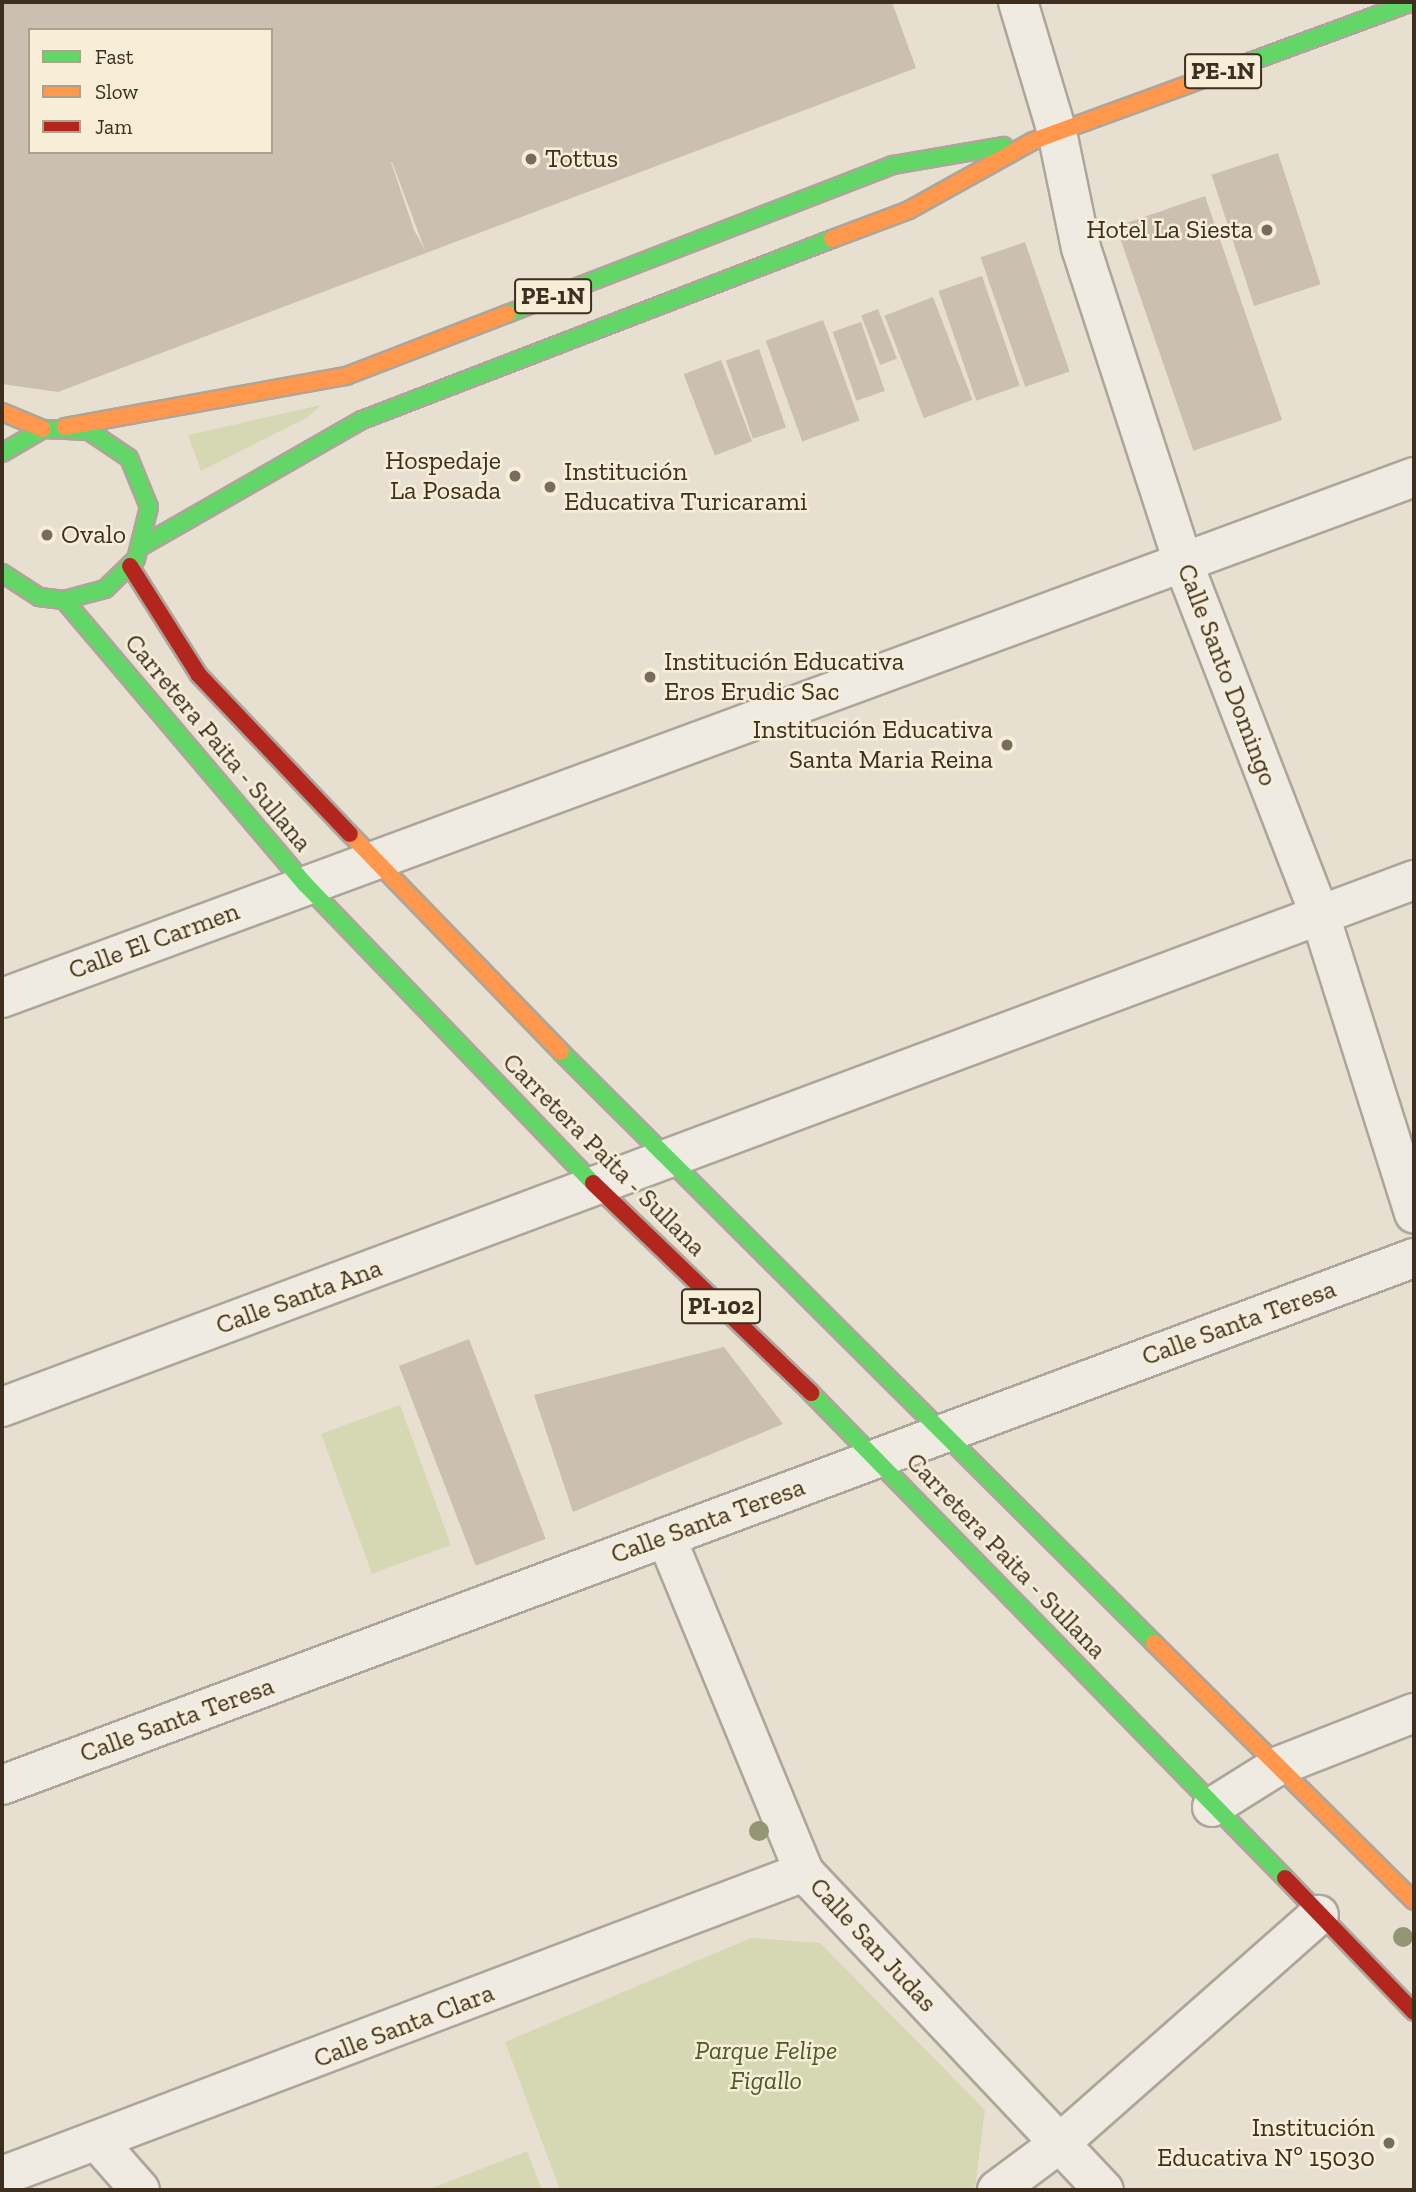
<!DOCTYPE html>
<meta charset="utf-8">
<style>
body{margin:0}
#map{position:relative;width:1416px;height:2192px;overflow:hidden;background:#e7e0d1;font-family:"Zilla Slab",serif}
div>[style]{position:absolute}
.green>*{inset:0;background:#d6d7b3;transform-origin:0 0}
.building>*{inset:0;background:#cbbfb2;transform-origin:0 0}
.roads{filter:drop-shadow(2px 0 #ada599) drop-shadow(-2px 0 #ada599) drop-shadow(0 2px #ada599) drop-shadow(0 -2px #ada599)}
.street>*{height:38px;margin:-19px;padding:0 19px;transform-origin:19px;border-radius:19px;background:#efebe3}
.fast>*{height:16px;margin:-8px;padding:0 8px;transform-origin:8px;border-radius:8px;background:#63d668}
.slow>*{height:16px;margin:-8px;padding:0 8px;transform-origin:8px;border-radius:8px;background:#ff974d}
.jam>*{height:16px;margin:-8px;padding:0 8px;transform-origin:8px;border-radius:8px;background:#b3261e}
.trees>*{width:20px;height:20px;margin:-10px;border-radius:50%;background:#929673}
.dots>*{width:19px;height:19px;translate:-50% -50%;box-sizing:border-box;border:4px solid #f7eed8;border-radius:50%}
span{translate:-50% -50%;white-space:nowrap;text-align:center;line-height:1.15;-webkit-text-stroke:5px #f7eed8;paint-order:stroke}
.shield-label span{padding:2px 5px;background:#f7eed8;border:2px solid;border-radius:5px;-webkit-text-stroke-width:0}
.shield-label{font-size:24px;color:#3d2e20;font-weight:700}
.poi-label{font-size:26px;color:#3d2e20}
.left{translate:0 -50%;text-align:left}
.right{translate:-100% -50%;text-align:right}
.street-label{font-size:26px;color:#3d2e20}
.park-label{font-size:26px;color:#4d5a26;font-style:italic}
.frame{position:absolute;inset:0;border:4px solid #3d2e20;pointer-events:none}
.legend{position:absolute;left:28px;top:28px;width:245px;height:126px;box-sizing:border-box;background:#f7eed8;border:2px solid #ada18e;margin:0;padding:9px 12px;list-style:none;font-size:21px;color:#3d2e20}
.legend li{display:flex;align-items:center;gap:14px;height:35px}
.legend b{width:35px;border:2px solid #ada18e}
</style>
<div id="map">
<div class="green">
<div style="clip-path:polygon(321px 405px,308px 417px,201px 471px,188px 435px)"></div>
<div style="left:400px;top:1405px;width:149px;height:84px;rotate:70deg"></div>
<div style="clip-path:polygon(751px 1938px,820px 1943px,985px 2110px,975px 2189px,560px 2190px,505px 2042px)"></div>
<div style="clip-path:polygon(527px 2151px,542px 2190px,427px 2190px)"></div>
</div>
<div class="building">
<div style="clip-path:polygon(evenodd,2px 2px,892px 2px,916px 68px,58px 392px,2px 384px,2px 2px,30px 30px,271px 30px,271px 152px,30px 152px,30px 30px,2px 2px,391px 162px,392px 162px,425px 250px,414px 230px,391px 162px)"></div>
<div style="left:1278px;top:153px;width:138px;height:70px;rotate:72deg"></div>
<div style="left:1205px;top:196px;width:237px;height:94px;rotate:71deg"></div>
<div style="left:1025px;top:242px;width:137px;height:47px;rotate:71deg"></div>
<div style="left:982px;top:276px;width:116px;height:46px;rotate:71deg"></div>
<div style="left:933px;top:297px;width:110px;height:52px;rotate:69deg"></div>
<div style="left:878px;top:309px;width:53px;height:18px;rotate:69deg"></div>
<div style="left:823px;top:320px;width:107px;height:61px;rotate:70deg"></div>
<div style="left:861px;top:322px;width:73px;height:30px;rotate:71deg"></div>
<div style="left:759px;top:349px;width:83px;height:35px;rotate:71deg"></div>
<div style="left:721px;top:360px;width:87px;height:40px;rotate:69deg"></div>
<div style="left:469px;top:1339px;width:214px;height:75px;rotate:69deg"></div>
<div style="clip-path:polygon(724px 1347px,783px 1424px,573px 1512px,534px 1395px)"></div>
</div>
<div class="roads">
<div class="street">
<div style="left:1018px;top:2px;width:136px;rotate:73.3deg"></div>
<div style="left:1057px;top:132px;width:118px;rotate:78.3deg"></div>
<div style="left:1081px;top:248px;width:333px;rotate:72deg"></div>
<div style="left:1184px;top:565px;width:375px;rotate:68.8deg"></div>
<div style="left:1320px;top:915px;width:313px;rotate:72.5deg"></div>
<div style="left:2px;top:998px;width:1505px;rotate:-20.25deg"></div>
<div style="left:2px;top:1407px;width:1507px;rotate:-20.47deg"></div>
<div style="left:666px;top:1537px;width:362px;rotate:67.6deg"></div>
<div style="left:804px;top:1872px;width:437px;rotate:46.7deg"></div>
<div style="left:2px;top:1785px;width:1507px;rotate:-20.47deg"></div>
<div style="left:1212px;top:1807px;width:75px;rotate:-32deg"></div>
<div style="left:1276px;top:1767px;width:148px;rotate:-21.4deg"></div>
<div style="left:97px;top:2141px;width:65px;rotate:48.7deg"></div>
<div style="left:2px;top:2176px;width:858px;rotate:-20.76deg"></div>
<div style="left:997px;top:2190px;width:79px;rotate:-36.7deg"></div>
<div style="left:1060px;top:2143px;width:345px;rotate:-41.4deg"></div>
</div>
<div class="fast">
<div style="left:1206px;top:78px;width:221px;rotate:-20.2deg"></div>
<div style="left:507px;top:314px;width:414px;rotate:-21.1deg"></div>
<div style="left:893px;top:165px;width:112px;rotate:-9.8deg"></div>
<div style="left:2px;top:453px;width:48px;rotate:-30.3deg"></div>
<div style="left:43px;top:429px;width:46px;rotate:2.5deg"></div>
<div style="left:89px;top:431px;width:48px;rotate:34deg"></div>
<div style="left:129px;top:458px;width:53px;rotate:67.8deg"></div>
<div style="left:149px;top:507px;width:54px;rotate:104deg"></div>
<div style="left:136px;top:559px;width:43px;rotate:135.9deg"></div>
<div style="left:105px;top:589px;width:42px;rotate:165deg"></div>
<div style="left:64px;top:600px;width:25px;rotate:-173deg"></div>
<div style="left:39px;top:597px;width:44px;rotate:-147deg"></div>
<div style="left:140px;top:547px;width:256px;rotate:-29.8deg"></div>
<div style="left:362px;top:420px;width:504px;rotate:-21.06deg"></div>
<div style="left:39px;top:597px;width:25px;rotate:7deg"></div>
<div style="left:64px;top:600px;width:374px;rotate:49.7deg"></div>
<div style="left:306px;top:885px;width:414px;rotate:46.1deg"></div>
<div style="left:561px;top:1052px;width:837px;rotate:44.9deg"></div>
<div style="left:811px;top:1393px;width:678px;rotate:45.66deg"></div>
</div>
<div class="slow">
<div style="left:832px;top:239px;width:82px;rotate:-20.6deg"></div>
<div style="left:909px;top:210px;width:142px;rotate:-29.1deg"></div>
<div style="left:1033px;top:141px;width:184px;rotate:-20deg"></div>
<div style="left:2px;top:412px;width:44px;rotate:22.5deg"></div>
<div style="left:65px;top:427px;width:286px;rotate:-10.3deg"></div>
<div style="left:346px;top:376px;width:173px;rotate:-21.1deg"></div>
<div style="left:350px;top:834px;width:303px;rotate:45.9deg"></div>
<div style="left:1154px;top:1643px;width:366px;rotate:44.8deg"></div>
</div>
<div class="jam">
<div style="left:130px;top:566px;width:129px;rotate:57.7deg"></div>
<div style="left:199px;top:675px;width:219px;rotate:46.5deg"></div>
<div style="left:593px;top:1183px;width:303px;rotate:43.9deg"></div>
<div style="left:1285px;top:1878px;width:186px;rotate:46.1deg"></div>
</div>
</div>
<div class="trees">
<div style="left:759px;top:1831px"></div>
<div style="left:1403px;top:1937px"></div>
</div>
<div class="dots">
<div style="left:531px;top:159px;background:#786c5e"></div>
<div style="left:1267px;top:230px;background:#786c5e"></div>
<div style="left:515px;top:476px;background:#786c5e"></div>
<div style="left:550px;top:487px;background:#786c5e"></div>
<div style="left:47px;top:535px;background:#786c5e"></div>
<div style="left:650px;top:677px;background:#786c5e"></div>
<div style="left:1007px;top:745px;background:#786c5e"></div>
<div style="left:1389px;top:2143px;background:#786c5e"></div>
</div>
<div class="shield-label">
<span style="left:1223px;top:71px">PE-1N</span>
<span style="left:553px;top:296px">PE-1N</span>
<span style="left:721px;top:1306px">PI-102</span>
</div>
<div class="poi-label">
<span class="left" style="left:545px;top:159px">Tottus</span>
<span class="right" style="left:1253px;top:230px">Hotel La Siesta</span>
<span class="right" style="left:501px;top:476px">Hospedaje<br>La Posada</span>
<span class="left" style="left:564px;top:487px">Institución<br>Educativa Turicarami</span>
<span class="left" style="left:61px;top:535px">Ovalo</span>
<span class="left" style="left:664px;top:677px">Institución Educativa<br>Eros Erudic Sac</span>
<span class="right" style="left:993px;top:745px">Institución Educativa<br>Santa Maria Reina</span>
<span class="right" style="left:1375px;top:2143px">Institución<br>Educativa Nº 15030</span>
</div>
<div class="street-label">
<span style="left:1227px;top:675px;rotate:69deg">Calle Santo Domingo</span>
<span style="left:218px;top:743px;rotate:50deg">Carretera Paita - Sullana</span>
<span style="left:154px;top:941px;rotate:-20deg">Calle El Carmen</span>
<span style="left:604px;top:1155px;rotate:45deg">Carretera Paita - Sullana</span>
<span style="left:299px;top:1297px;rotate:-20deg">Calle Santa Ana</span>
<span style="left:1239px;top:1323px;rotate:-20deg">Calle Santa Teresa</span>
<span style="left:708px;top:1521px;rotate:-20deg">Calle Santa Teresa</span>
<span style="left:1006px;top:1556px;rotate:46deg">Carretera Paita - Sullana</span>
<span style="left:177px;top:1720px;rotate:-20deg">Calle Santa Teresa</span>
<span style="left:873px;top:1945px;rotate:47deg">Calle San Judas</span>
<span style="left:404px;top:2026px;rotate:-21deg">Calle Santa Clara</span>
</div>
<div class="park-label">
<span style="left:766px;top:2066px">Parque Felipe<br>Figallo</span>
</div>
<div class="frame"></div>
<ul class="legend">
<li><b style="height:9px;background:#63d668"></b>Fast</li>
<li><b style="height:9px;background:#ff974d"></b>Slow</li>
<li><b style="height:9px;background:#b3261e"></b>Jam</li>
</ul>
</div>
